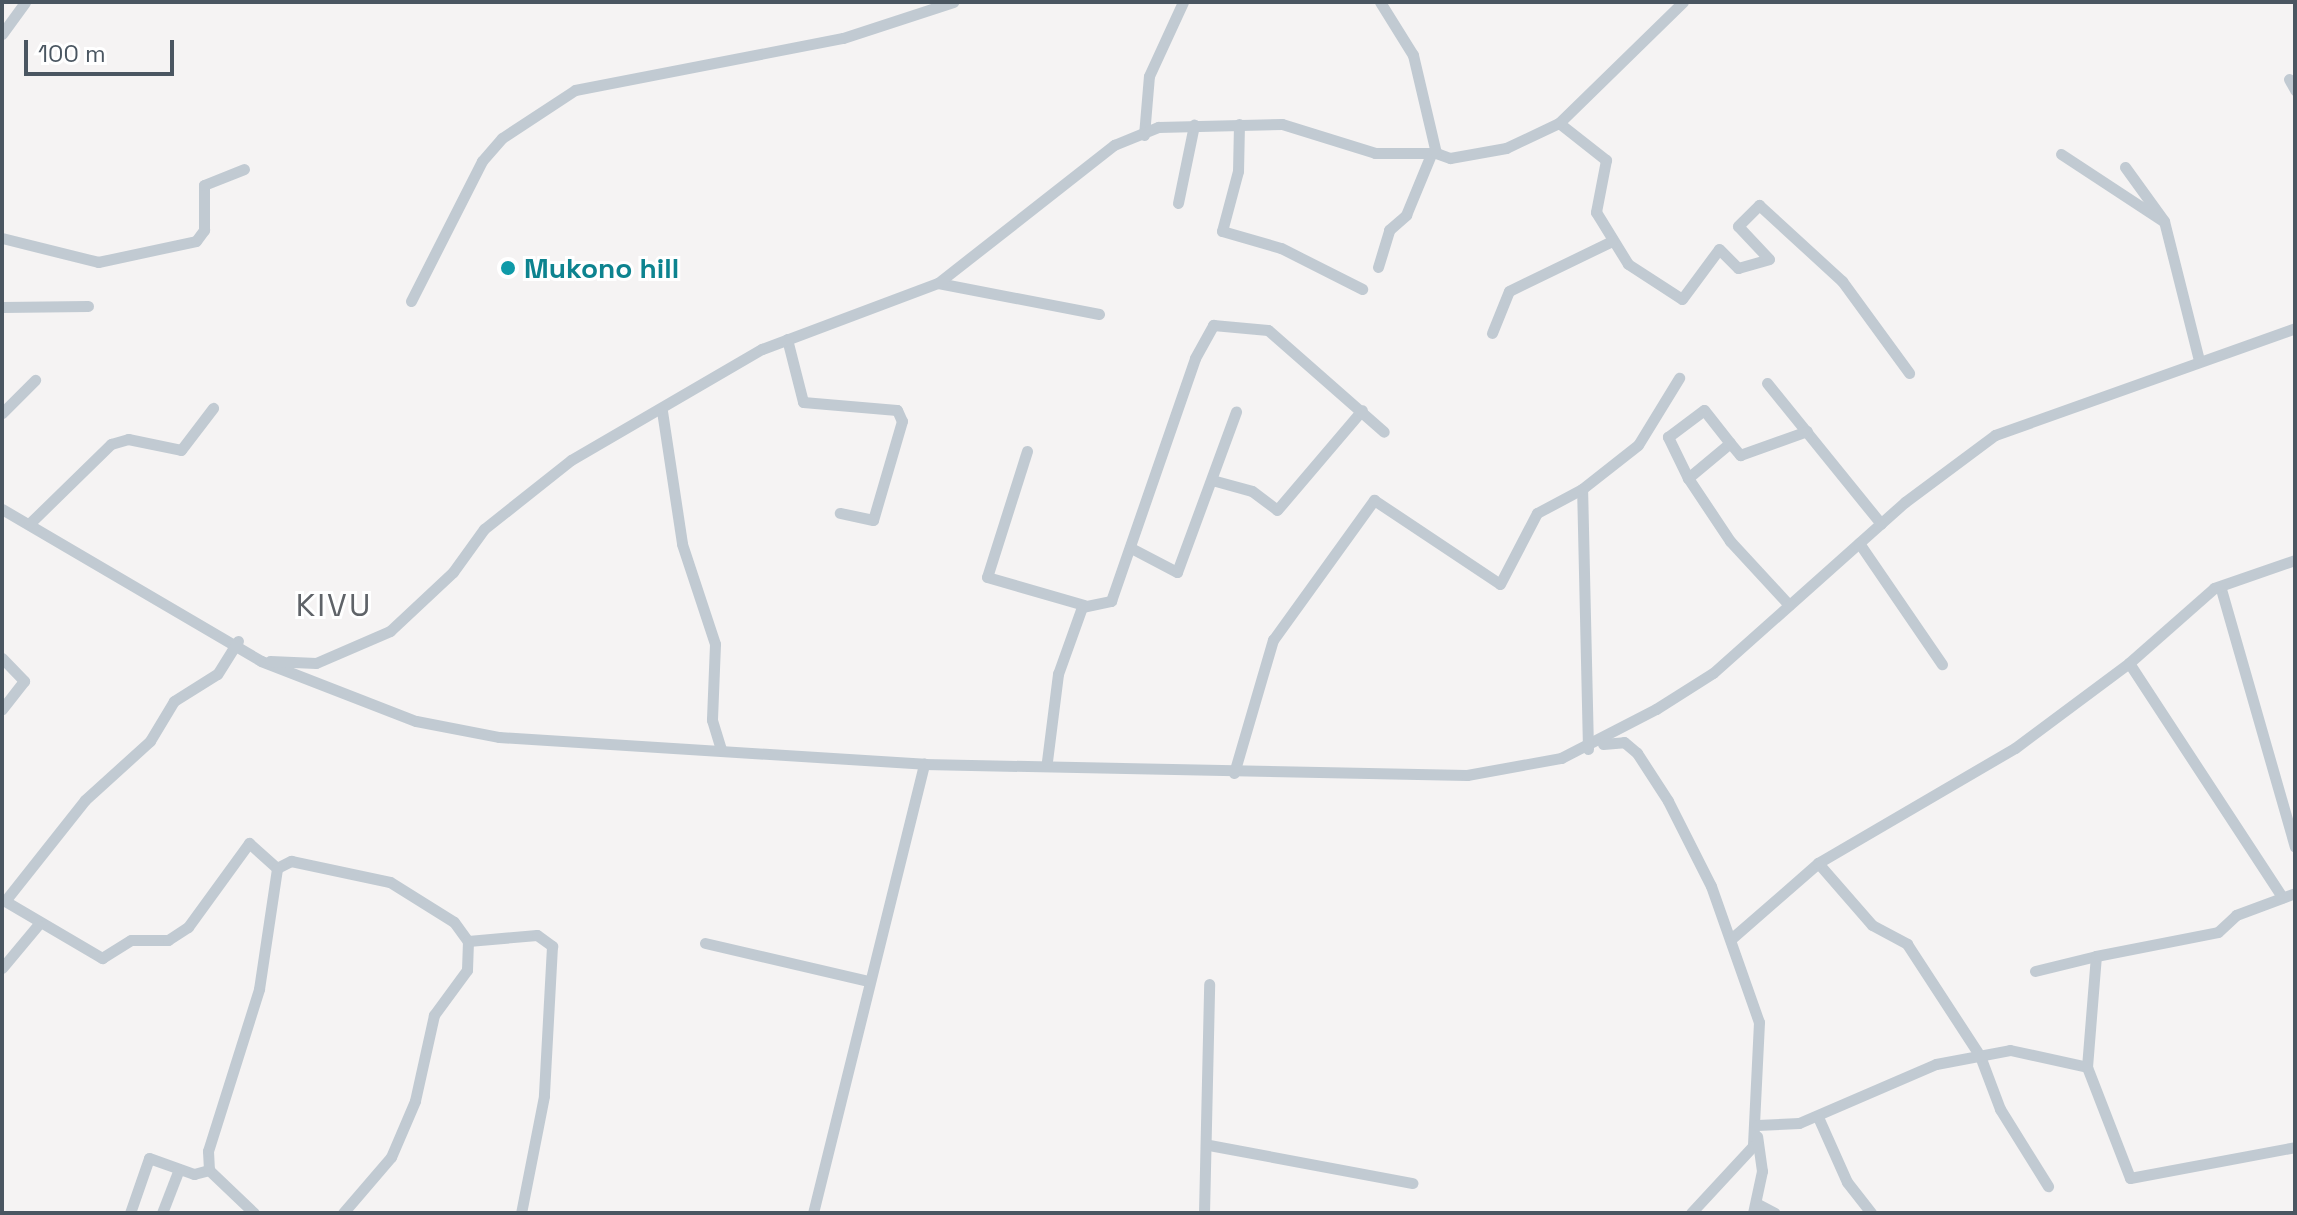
<!DOCTYPE html>
<style>
body{margin:0}
#map{position:relative;width:2297px;height:1215px;overflow:hidden;background:#f5f3f3;font-family:"Space Grotesk",sans-serif}
div>[style]{position:absolute}
.minor>*{height:11px;margin:-5.5px;padding:0 5.5px;transform-origin:5.5px;border-radius:5.5px;background:#c1cad2}
.dots>*{width:22px;height:22px;translate:-50% -50%;box-sizing:border-box;border:4px solid #fff;border-radius:50%}
span{translate:-50% -50%;white-space:nowrap;text-align:center;line-height:1.15;-webkit-text-stroke:6px #fff;paint-order:stroke}
.culture-label{font-size:28px;color:#0d838f;font-weight:700}
.left{translate:0 -50%;text-align:left}
.quarter-label{font-size:32px;color:#5f6368;letter-spacing:2px}
.frame{position:absolute;inset:0;border:4px solid #4a5661;pointer-events:none}
.scale{position:absolute;left:24px;top:40px;width:150px;height:36px;box-sizing:border-box;border:4px solid #4a5661;border-top:0;padding-left:10px;font-size:24px;line-height:28px;white-space:nowrap;color:#4a5661;-webkit-text-stroke:6px #fff;paint-order:stroke}
</style>
<div id="map">
<div class="minor">
<div style="left:2px;top:34px;width:39px;rotate:-54deg"></div>
<div style="left:2289px;top:79px;width:13px;rotate:61deg"></div>
<div style="left:1559px;top:123px;width:60px;rotate:38.2deg"></div>
<div style="left:1606px;top:160px;width:53px;rotate:100.9deg"></div>
<div style="left:1596px;top:212px;width:61px;rotate:58.4deg"></div>
<div style="left:1628px;top:264px;width:64px;rotate:32.9deg"></div>
<div style="left:1682px;top:299px;width:62px;rotate:-53.5deg"></div>
<div style="left:1719px;top:249px;width:27px;rotate:45deg"></div>
<div style="left:1738px;top:268px;width:32px;rotate:-16deg"></div>
<div style="left:1769px;top:259px;width:45px;rotate:-133.2deg"></div>
<div style="left:1738px;top:226px;width:30px;rotate:-45deg"></div>
<div style="left:1759px;top:205px;width:113px;rotate:42.5deg"></div>
<div style="left:1842px;top:281px;width:114px;rotate:53.9deg"></div>
<div style="left:1239px;top:124px;width:47px;rotate:91.2deg"></div>
<div style="left:1238px;top:171px;width:62px;rotate:104.9deg"></div>
<div style="left:1222px;top:231px;width:61px;rotate:16.1deg"></div>
<div style="left:1281px;top:248px;width:91px;rotate:26.8deg"></div>
<div style="left:1144px;top:135px;width:59px;rotate:-85.2deg"></div>
<div style="left:1149px;top:76px;width:81px;rotate:-65.3deg"></div>
<div style="left:1436px;top:153px;width:15px;rotate:20deg"></div>
<div style="left:1450px;top:158px;width:57px;rotate:-10.1deg"></div>
<div style="left:1506px;top:148px;width:59px;rotate:-25.3deg"></div>
<div style="left:1559px;top:123px;width:173px;rotate:-44.3deg"></div>
<div style="left:2061px;top:154px;width:122px;rotate:33.3deg"></div>
<div style="left:2125px;top:167px;width:67px;rotate:54.2deg"></div>
<div style="left:2164px;top:221px;width:143px;rotate:75.9deg"></div>
<div style="left:1178px;top:203px;width:80px;rotate:-78.4deg"></div>
<div style="left:2px;top:238px;width:99px;rotate:14deg"></div>
<div style="left:98px;top:262px;width:100px;rotate:-12.1deg"></div>
<div style="left:196px;top:241px;width:14px;rotate:-54deg"></div>
<div style="left:204px;top:230px;width:45px;rotate:-90deg"></div>
<div style="left:204px;top:185px;width:43px;rotate:-21.8deg"></div>
<div style="left:1378px;top:267px;width:39px;rotate:-73deg"></div>
<div style="left:1389px;top:230px;width:23px;rotate:-41deg"></div>
<div style="left:1406px;top:215px;width:68px;rotate:-67.6deg"></div>
<div style="left:938px;top:283px;width:164px;rotate:10.9deg"></div>
<div style="left:411px;top:301px;width:157px;rotate:-63.1deg"></div>
<div style="left:482px;top:161px;width:30px;rotate:-49deg"></div>
<div style="left:502px;top:138px;width:87px;rotate:-33.3deg"></div>
<div style="left:575px;top:90px;width:273px;rotate:-11deg"></div>
<div style="left:843px;top:38px;width:116px;rotate:-18.1deg"></div>
<div style="left:2px;top:307px;width:86px;rotate:-0.7deg"></div>
<div style="left:1492px;top:333px;width:45px;rotate:-68deg"></div>
<div style="left:1509px;top:291px;width:114px;rotate:-25.9deg"></div>
<div style="left:787px;top:339px;width:65px;rotate:75.7deg"></div>
<div style="left:803px;top:402px;width:94px;rotate:4.9deg"></div>
<div style="left:897px;top:410px;width:12px;rotate:66deg"></div>
<div style="left:902px;top:421px;width:103px;rotate:106.3deg"></div>
<div style="left:873px;top:520px;width:34px;rotate:-168deg"></div>
<div style="left:1767px;top:383px;width:181px;rotate:51deg"></div>
<div style="left:662px;top:411px;width:134px;rotate:81.4deg"></div>
<div style="left:682px;top:544px;width:105px;rotate:71.7deg"></div>
<div style="left:715px;top:644px;width:76px;rotate:92.3deg"></div>
<div style="left:712px;top:720px;width:30px;rotate:73deg"></div>
<div style="left:2px;top:413px;width:47px;rotate:-45deg"></div>
<div style="left:1730px;top:443px;width:55px;rotate:140.2deg"></div>
<div style="left:1688px;top:478px;width:46px;rotate:-116deg"></div>
<div style="left:1668px;top:437px;width:45px;rotate:-36.9deg"></div>
<div style="left:1704px;top:410px;width:42px;rotate:51.8deg"></div>
<div style="left:1730px;top:443px;width:16px;rotate:50deg"></div>
<div style="left:1740px;top:455px;width:71px;rotate:-19.7deg"></div>
<div style="left:1027px;top:451px;width:132px;rotate:107.6deg"></div>
<div style="left:987px;top:577px;width:101px;rotate:16.1deg"></div>
<div style="left:1688px;top:478px;width:76px;rotate:56.3deg"></div>
<div style="left:1730px;top:541px;width:87px;rotate:47.3deg"></div>
<div style="left:1212px;top:480px;width:41px;rotate:15.4deg"></div>
<div style="left:1252px;top:491px;width:31px;rotate:37deg"></div>
<div style="left:1277px;top:510px;width:131px;rotate:-49.6deg"></div>
<div style="left:2px;top:509px;width:300px;rotate:30.4deg"></div>
<div style="left:261px;top:661px;width:166px;rotate:21.2deg"></div>
<div style="left:416px;top:721px;width:85px;rotate:10.9deg"></div>
<div style="left:499px;top:737px;width:426px;rotate:3.6deg"></div>
<div style="left:924px;top:764px;width:543px;rotate:1.16deg"></div>
<div style="left:1467px;top:775px;width:96px;rotate:-10.3deg"></div>
<div style="left:1561px;top:758px;width:107px;rotate:-27.3deg"></div>
<div style="left:1656px;top:709px;width:67px;rotate:-32.3deg"></div>
<div style="left:1713px;top:673px;width:257px;rotate:-41.7deg"></div>
<div style="left:1905px;top:502px;width:112px;rotate:-36.7deg"></div>
<div style="left:1995px;top:435px;width:319px;rotate:-19.6deg"></div>
<div style="left:29px;top:524px;width:115px;rotate:-44.3deg"></div>
<div style="left:111px;top:444px;width:18px;rotate:-16deg"></div>
<div style="left:128px;top:439px;width:54px;rotate:11.7deg"></div>
<div style="left:181px;top:450px;width:53px;rotate:-52.7deg"></div>
<div style="left:1859px;top:543px;width:147px;rotate:55.6deg"></div>
<div style="left:1131px;top:548px;width:52px;rotate:27.6deg"></div>
<div style="left:1177px;top:572px;width:171px;rotate:-69.8deg"></div>
<div style="left:2221px;top:589px;width:268px;rotate:74deg"></div>
<div style="left:238px;top:641px;width:39px;rotate:122deg"></div>
<div style="left:217px;top:674px;width:51px;rotate:147.9deg"></div>
<div style="left:174px;top:701px;width:47px;rotate:121deg"></div>
<div style="left:150px;top:741px;width:88px;rotate:137.8deg"></div>
<div style="left:85px;top:800px;width:129px;rotate:128.4deg"></div>
<div style="left:5px;top:901px;width:113px;rotate:30.4deg"></div>
<div style="left:102px;top:958px;width:34px;rotate:-32deg"></div>
<div style="left:131px;top:940px;width:37px"></div>
<div style="left:168px;top:940px;width:24px;rotate:-33deg"></div>
<div style="left:188px;top:927px;width:104px;rotate:-54deg"></div>
<div style="left:249px;top:843px;width:38px;rotate:42deg"></div>
<div style="left:277px;top:868px;width:16px;rotate:-27deg"></div>
<div style="left:291px;top:861px;width:101px;rotate:12deg"></div>
<div style="left:390px;top:882px;width:75px;rotate:32deg"></div>
<div style="left:454px;top:922px;width:24px;rotate:54deg"></div>
<div style="left:468px;top:941px;width:29px;rotate:92deg"></div>
<div style="left:467px;top:970px;width:56px;rotate:126.3deg"></div>
<div style="left:434px;top:1015px;width:88px;rotate:102.5deg"></div>
<div style="left:415px;top:1101px;width:61px;rotate:113.2deg"></div>
<div style="left:391px;top:1157px;width:74px;rotate:130.6deg"></div>
<div style="left:2px;top:658px;width:32px;rotate:46deg"></div>
<div style="left:24px;top:681px;width:36px;rotate:128deg"></div>
<div style="left:270px;top:661px;width:46px;rotate:2.5deg"></div>
<div style="left:316px;top:663px;width:81px;rotate:-23.4deg"></div>
<div style="left:390px;top:631px;width:86px;rotate:-43.1deg"></div>
<div style="left:453px;top:572px;width:53px;rotate:-54.2deg"></div>
<div style="left:484px;top:529px;width:111px;rotate:-38.4deg"></div>
<div style="left:571px;top:460px;width:221px;rotate:-30.2deg"></div>
<div style="left:762px;top:349px;width:188px;rotate:-20.6deg"></div>
<div style="left:938px;top:283px;width:224px;rotate:-38.1deg"></div>
<div style="left:1114px;top:145px;width:48px;rotate:-22.2deg"></div>
<div style="left:1158px;top:127px;width:124px;rotate:-1.4deg"></div>
<div style="left:1282px;top:124px;width:97px;rotate:17.3deg"></div>
<div style="left:1375px;top:153px;width:61px"></div>
<div style="left:1436px;top:153px;width:101px;rotate:-103.2deg"></div>
<div style="left:1413px;top:55px;width:62px;rotate:-121.9deg"></div>
<div style="left:2129px;top:663px;width:280px;rotate:56.8deg"></div>
<div style="left:1603px;top:744px;width:21px;rotate:-5deg"></div>
<div style="left:1624px;top:742px;width:17px;rotate:40deg"></div>
<div style="left:1637px;top:753px;width:57px;rotate:57.1deg"></div>
<div style="left:1668px;top:801px;width:95px;rotate:63.2deg"></div>
<div style="left:1711px;top:886px;width:144px;rotate:70.6deg"></div>
<div style="left:1759px;top:1022px;width:124px;rotate:92.8deg"></div>
<div style="left:1753px;top:1146px;width:91px;rotate:132.8deg"></div>
<div style="left:1588px;top:749px;width:260px;rotate:-91.3deg"></div>
<div style="left:1582px;top:489px;width:71px;rotate:-38.2deg"></div>
<div style="left:1638px;top:445px;width:79px;rotate:-58.5deg"></div>
<div style="left:1047px;top:761px;width:88px;rotate:-82.8deg"></div>
<div style="left:1058px;top:674px;width:71px;rotate:-70.3deg"></div>
<div style="left:1082px;top:607px;width:30px;rotate:-12deg"></div>
<div style="left:1111px;top:601px;width:257px;rotate:-70.9deg"></div>
<div style="left:1195px;top:358px;width:38px;rotate:-61deg"></div>
<div style="left:1213px;top:325px;width:55px;rotate:5.2deg"></div>
<div style="left:1268px;top:330px;width:154px;rotate:41.3deg"></div>
<div style="left:1234px;top:773px;width:139px;rotate:-73.7deg"></div>
<div style="left:1273px;top:640px;width:173px;rotate:-54.2deg"></div>
<div style="left:1374px;top:500px;width:151px;rotate:33.7deg"></div>
<div style="left:1500px;top:584px;width:80px;rotate:-62.5deg"></div>
<div style="left:1537px;top:513px;width:51px;rotate:-28.1deg"></div>
<div style="left:1818px;top:863px;width:82px;rotate:48.9deg"></div>
<div style="left:1872px;top:925px;width:40px;rotate:28deg"></div>
<div style="left:1907px;top:944px;width:134px;rotate:56.9deg"></div>
<div style="left:1980px;top:1056px;width:57px;rotate:69.3deg"></div>
<div style="left:2000px;top:1109px;width:91px;rotate:58.1deg"></div>
<div style="left:1731px;top:939px;width:116px;rotate:-41.1deg"></div>
<div style="left:1818px;top:863px;width:228px;rotate:-30.3deg"></div>
<div style="left:2015px;top:748px;width:142px;rotate:-36.7deg"></div>
<div style="left:2129px;top:663px;width:113px;rotate:-41.4deg"></div>
<div style="left:2214px;top:588px;width:86px;rotate:-19.1deg"></div>
<div style="left:468px;top:941px;width:69px;rotate:-5deg"></div>
<div style="left:537px;top:935px;width:19px;rotate:36deg"></div>
<div style="left:552px;top:946px;width:150px;rotate:93.1deg"></div>
<div style="left:544px;top:1096px;width:119px;rotate:101.1deg"></div>
<div style="left:705px;top:943px;width:167px;rotate:13.1deg"></div>
<div style="left:2px;top:968px;width:56px;rotate:-50.1deg"></div>
<div style="left:2035px;top:971px;width:63px;rotate:-13.8deg"></div>
<div style="left:2087px;top:1067px;width:119px;rotate:68.8deg"></div>
<div style="left:2130px;top:1178px;width:168px;rotate:-10.6deg"></div>
<div style="left:1818px;top:1117px;width:71px;rotate:66deg"></div>
<div style="left:1847px;top:1182px;width:39px;rotate:52deg"></div>
<div style="left:1757px;top:1125px;width:42px;rotate:-2.7deg"></div>
<div style="left:1799px;top:1123px;width:149px;rotate:-23.3deg"></div>
<div style="left:1936px;top:1064px;width:75px;rotate:-10.7deg"></div>
<div style="left:2010px;top:1050px;width:79px;rotate:12.4deg"></div>
<div style="left:2087px;top:1067px;width:111px;rotate:-85.4deg"></div>
<div style="left:2096px;top:956px;width:124px;rotate:-11.1deg"></div>
<div style="left:2218px;top:932px;width:25px;rotate:-43deg"></div>
<div style="left:2236px;top:915px;width:63px;rotate:-20.4deg"></div>
<div style="left:1209px;top:1145px;width:207px;rotate:10.6deg"></div>
<div style="left:1756px;top:1203px;width:21px;rotate:28deg"></div>
<div style="left:130px;top:1213px;width:58px;rotate:-70.9deg"></div>
<div style="left:149px;top:1158px;width:48px;rotate:19.6deg"></div>
<div style="left:194px;top:1174px;width:16px;rotate:-15deg"></div>
<div style="left:162px;top:1213px;width:47px;rotate:-68.9deg"></div>
<div style="left:254px;top:1213px;width:62px;rotate:-136.3deg"></div>
<div style="left:209px;top:1170px;width:19px;rotate:-93deg"></div>
<div style="left:208px;top:1151px;width:170px;rotate:-72.5deg"></div>
<div style="left:259px;top:989px;width:122px;rotate:-81.5deg"></div>
<div style="left:813px;top:1213px;width:463px;rotate:-76.1deg"></div>
<div style="left:1204px;top:1213px;width:229px;rotate:-88.7deg"></div>
<div style="left:1753px;top:1213px;width:43px;rotate:-77.9deg"></div>
<div style="left:1762px;top:1171px;width:35px;rotate:-98deg"></div>
</div>
<div class="dots">
<div style="left:508px;top:268px;background:#0f9aa8"></div>
</div>
<div class="culture-label">
<span class="left" style="left:524px;top:268px">Mukono hill</span>
</div>
<div class="quarter-label">
<span style="left:334px;top:605px">KIVU</span>
</div>
<div class="frame"></div>
<div class="scale">100 m</div>
</div>
